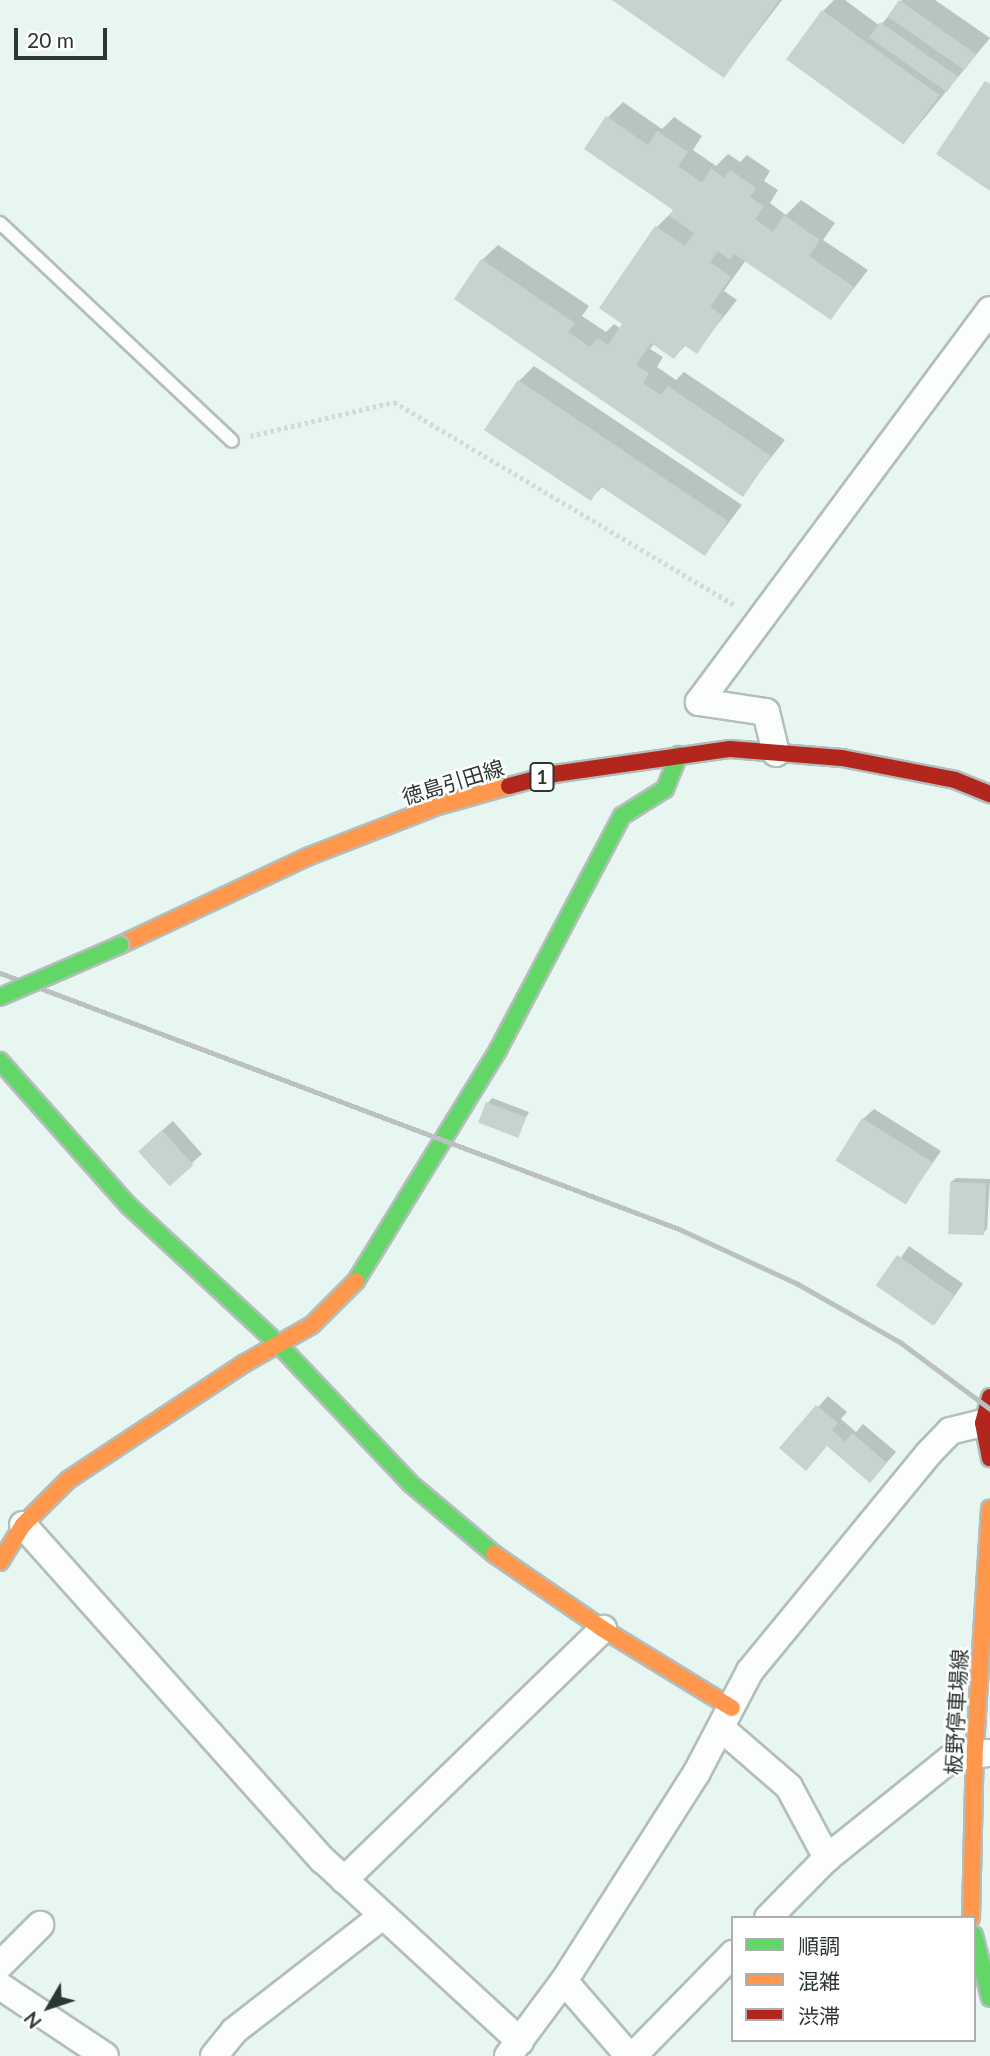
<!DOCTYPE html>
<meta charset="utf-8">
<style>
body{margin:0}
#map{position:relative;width:990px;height:2056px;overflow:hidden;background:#e7f6f1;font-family:Lato,"Noto Sans JP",sans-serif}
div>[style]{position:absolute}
.shadow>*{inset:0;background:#0003;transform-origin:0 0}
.building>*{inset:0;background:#c7d3ce;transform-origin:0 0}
.path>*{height:4.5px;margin-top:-2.25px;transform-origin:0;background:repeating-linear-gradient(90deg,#d5d9d8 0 3.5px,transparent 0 7px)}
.roads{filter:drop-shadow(2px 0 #b3beba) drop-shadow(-2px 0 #b3beba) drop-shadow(0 2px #b3beba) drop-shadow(0 -2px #b3beba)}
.lane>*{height:12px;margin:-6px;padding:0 6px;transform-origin:6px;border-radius:6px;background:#fbfefd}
.street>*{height:26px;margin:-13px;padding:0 13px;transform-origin:13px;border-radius:13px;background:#fbfefd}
.fast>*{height:16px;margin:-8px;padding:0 8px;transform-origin:8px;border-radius:8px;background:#63d668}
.slow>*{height:16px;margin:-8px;padding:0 8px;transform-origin:8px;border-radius:8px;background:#ff974d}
.jam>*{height:16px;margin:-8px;padding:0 8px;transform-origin:8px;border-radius:8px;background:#b3261e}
.rail>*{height:5px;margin:-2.5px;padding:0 2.5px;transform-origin:2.5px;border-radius:2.5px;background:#bdc0c0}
.bridges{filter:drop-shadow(2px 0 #b3beba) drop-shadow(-2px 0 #b3beba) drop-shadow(0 2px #b3beba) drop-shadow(0 -2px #b3beba)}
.fast-bridge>*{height:16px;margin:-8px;padding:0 8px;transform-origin:8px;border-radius:8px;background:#63d668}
span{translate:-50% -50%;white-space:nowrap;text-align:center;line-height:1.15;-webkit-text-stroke:5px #fff;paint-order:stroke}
.shield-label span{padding:2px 5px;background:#fff;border:2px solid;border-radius:5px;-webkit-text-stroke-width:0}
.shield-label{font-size:19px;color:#2c3733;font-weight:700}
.street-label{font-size:21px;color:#2c3733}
.legend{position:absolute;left:731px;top:1916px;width:245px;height:126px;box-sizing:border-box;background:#fff;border:2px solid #abafad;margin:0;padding:9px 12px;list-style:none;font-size:21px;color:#2c3733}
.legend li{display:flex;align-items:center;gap:14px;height:35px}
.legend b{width:35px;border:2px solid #abafad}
.north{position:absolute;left:14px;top:1972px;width:70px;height:70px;-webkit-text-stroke:5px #fff;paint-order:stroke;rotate:231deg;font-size:19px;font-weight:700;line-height:28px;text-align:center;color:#2c3733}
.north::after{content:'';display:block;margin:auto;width:24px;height:32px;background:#2c3733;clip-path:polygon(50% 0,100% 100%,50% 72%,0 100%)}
.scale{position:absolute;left:14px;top:28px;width:93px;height:32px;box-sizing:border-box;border:4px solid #2c3733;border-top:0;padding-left:9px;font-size:21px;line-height:24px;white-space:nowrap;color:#2c3733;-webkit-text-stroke:5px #fff;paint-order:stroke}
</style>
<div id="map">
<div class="shadow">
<div style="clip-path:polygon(615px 0,782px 0,724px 76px)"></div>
<div style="clip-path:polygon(834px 0,845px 0,880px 26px,902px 0,935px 0,990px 38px,904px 143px,823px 11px)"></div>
<div style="clip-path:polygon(623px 102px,662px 129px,674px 117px,702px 136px,693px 150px,716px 166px,728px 154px,740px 162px,747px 155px,770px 171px,764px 181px,778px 190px,770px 203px,786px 215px,801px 200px,835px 223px,823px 240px,868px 270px,831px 318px,746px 260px,724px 291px,737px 300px,696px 352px,686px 345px,674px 357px,654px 344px,650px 349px,663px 357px,657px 367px,676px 380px,684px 372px,785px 440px,742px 494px,482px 260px,498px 245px,589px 306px,582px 316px,606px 332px,614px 324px,621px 329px,657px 227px,675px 209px,608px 117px)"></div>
<div style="clip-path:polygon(534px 366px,742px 505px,705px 554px,603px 486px,590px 499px,519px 381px)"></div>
<div style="clip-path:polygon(492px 1098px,529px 1112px,517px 1135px,488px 1103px)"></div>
<div style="clip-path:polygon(874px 1109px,941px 1151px,905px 1203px,863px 1119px)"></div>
<div style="clip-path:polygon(173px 1121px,202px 1154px,170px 1183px,151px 1140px)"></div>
<div style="clip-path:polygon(956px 1178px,990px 1179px,987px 1229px,982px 1234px,951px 1182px)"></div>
<div style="left:909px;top:1246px;width:66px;height:50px;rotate:35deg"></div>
<div style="clip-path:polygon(828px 1396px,847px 1412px,841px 1419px,856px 1432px,863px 1424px,896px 1452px,880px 1470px,828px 1444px,782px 1448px)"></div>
</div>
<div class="building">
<div style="clip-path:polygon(612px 0,779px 0,724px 78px)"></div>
<div style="left:899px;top:0;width:94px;height:20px;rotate:35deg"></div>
<div style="left:822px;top:10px;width:145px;height:61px;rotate:36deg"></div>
<div style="left:880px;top:22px;width:95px;height:19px;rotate:35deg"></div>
<div style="clip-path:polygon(985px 81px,990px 84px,990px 191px,936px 154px)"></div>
<div style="clip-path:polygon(606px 116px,648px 145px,657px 131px,688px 152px,678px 166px,702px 183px,711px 168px,724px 178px,730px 170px,756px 188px,750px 197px,764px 206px,755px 219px,773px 232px,784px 215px,820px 240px,809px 256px,854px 287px,831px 320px,734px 254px,730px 260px,718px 251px,710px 262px,731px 277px,710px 307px,723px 316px,697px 354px,684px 345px,674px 359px,651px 343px,636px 365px,649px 373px,643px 383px,661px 395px,668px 386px,771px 456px,743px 497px,454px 299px,481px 259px,575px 323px,568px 332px,590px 347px,597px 338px,608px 345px,622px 324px,599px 308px,655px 226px,685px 246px,694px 233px,669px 216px,673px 210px,584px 149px)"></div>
<div style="clip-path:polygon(518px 380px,728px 521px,705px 556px,600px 486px,591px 501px,484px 430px)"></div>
<div style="left:486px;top:1102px;width:43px;height:22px;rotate:21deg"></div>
<div style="left:862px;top:1118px;width:83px;height:50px;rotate:32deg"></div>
<div style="left:162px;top:1130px;width:47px;height:32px;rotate:48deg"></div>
<div style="left:950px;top:1182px;width:36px;height:52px;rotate:2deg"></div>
<div style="left:897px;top:1255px;width:70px;height:37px;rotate:35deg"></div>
<div style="clip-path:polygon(816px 1405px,838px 1423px,832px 1430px,845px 1442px,852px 1433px,887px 1463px,870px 1483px,827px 1446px,806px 1471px,779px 1448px)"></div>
</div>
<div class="path">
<div style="left:250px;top:436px;width:148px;rotate:-13.3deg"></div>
<div style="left:394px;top:402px;width:397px;rotate:30.8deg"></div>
</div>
<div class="roads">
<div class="lane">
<div style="left:0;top:223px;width:318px;rotate:43.2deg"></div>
</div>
<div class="street">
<div style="left:776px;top:753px;width:42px;rotate:-103.7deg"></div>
<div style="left:766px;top:712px;width:68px;rotate:-171.5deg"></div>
<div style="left:699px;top:702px;width:488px;rotate:-53.4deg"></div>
<div style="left:23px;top:1525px;width:450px;rotate:48.2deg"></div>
<div style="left:323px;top:1860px;width:268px;rotate:42.6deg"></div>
<div style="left:721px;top:1728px;width:90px;rotate:40.9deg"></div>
<div style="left:789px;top:1787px;width:81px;rotate:61.8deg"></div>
<div style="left:344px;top:1880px;width:361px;rotate:-44.1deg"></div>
<div style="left:768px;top:1918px;width:84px;rotate:-45.5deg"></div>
<div style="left:827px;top:1858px;width:158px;rotate:-38.8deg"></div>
<div style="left:950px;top:1759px;width:39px;rotate:-9deg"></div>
<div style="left:0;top:1965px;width:57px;rotate:-45deg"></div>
<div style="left:564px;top:1981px;width:99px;rotate:49.1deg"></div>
<div style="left:0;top:1986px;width:126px;rotate:33.7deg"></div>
<div style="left:214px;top:2056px;width:32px;rotate:-51deg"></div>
<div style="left:234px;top:2031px;width:187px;rotate:-37.8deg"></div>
<div style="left:508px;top:2056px;width:94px;rotate:-53.3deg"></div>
<div style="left:564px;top:1981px;width:248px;rotate:-57.5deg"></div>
<div style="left:697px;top:1772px;width:114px;rotate:-62.3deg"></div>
<div style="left:750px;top:1671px;width:281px;rotate:-50.6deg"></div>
<div style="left:928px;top:1454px;width:32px;rotate:-46deg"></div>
<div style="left:950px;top:1431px;width:34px;rotate:-14deg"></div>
<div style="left:633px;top:2056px;width:143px;rotate:-45.6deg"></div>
</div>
<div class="fast">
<div style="left:0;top:1061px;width:193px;rotate:48.4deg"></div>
<div style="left:128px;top:1205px;width:207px;rotate:42.8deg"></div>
<div style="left:280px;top:1346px;width:190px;rotate:46.5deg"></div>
<div style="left:411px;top:1484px;width:109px;rotate:40.1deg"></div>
<div style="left:356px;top:1281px;width:271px;rotate:-58.4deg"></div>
<div style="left:498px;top:1050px;width:265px;rotate:-62.1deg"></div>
<div style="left:622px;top:816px;width:51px;rotate:-32.1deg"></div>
<div style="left:665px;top:789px;width:37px;rotate:-68deg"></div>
<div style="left:974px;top:1935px;width:65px;rotate:75.7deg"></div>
</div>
<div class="slow">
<div style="left:120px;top:945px;width:207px;rotate:-25.2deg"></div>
<div style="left:307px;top:857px;width:141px;rotate:-21.3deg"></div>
<div style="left:438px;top:806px;width:74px;rotate:-15.7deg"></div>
<div style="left:494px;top:1554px;width:132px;rotate:34.5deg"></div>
<div style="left:603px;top:1629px;width:151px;rotate:31.5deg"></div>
<div style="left:0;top:1562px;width:44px;rotate:-58.1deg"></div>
<div style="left:23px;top:1525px;width:64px;rotate:-45deg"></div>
<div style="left:68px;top:1480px;width:212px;rotate:-33.5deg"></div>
<div style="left:245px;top:1363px;width:77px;rotate:-29.6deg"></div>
<div style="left:312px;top:1325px;width:62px;rotate:-45deg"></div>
<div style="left:971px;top:1918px;width:171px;rotate:-88.7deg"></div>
<div style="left:975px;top:1747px;width:239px;rotate:-86.4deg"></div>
</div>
<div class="jam">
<div style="left:509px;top:786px;width:47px;rotate:-14.9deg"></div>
<div style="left:554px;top:774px;width:178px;rotate:-8.1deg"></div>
<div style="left:730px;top:749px;width:112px;rotate:4.6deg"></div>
<div style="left:842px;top:758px;width:115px;rotate:11deg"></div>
<div style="left:955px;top:780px;width:38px;rotate:22deg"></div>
<div style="left:990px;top:1397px;width:27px;rotate:105deg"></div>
<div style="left:983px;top:1423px;width:36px;rotate:79deg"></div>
</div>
</div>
<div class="rail">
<div style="left:0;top:973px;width:726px;rotate:20.66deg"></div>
<div style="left:679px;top:1229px;width:129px;rotate:24.8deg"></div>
<div style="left:796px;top:1283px;width:121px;rotate:29.7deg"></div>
<div style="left:901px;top:1343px;width:111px;rotate:36.6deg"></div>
</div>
<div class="bridges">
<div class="fast-bridge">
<div style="left:0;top:997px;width:131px;rotate:-23.4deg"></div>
</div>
</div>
<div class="shield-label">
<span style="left:542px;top:777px">1</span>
</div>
<div class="street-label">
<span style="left:453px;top:782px;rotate:-17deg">徳島引田線</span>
<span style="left:956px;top:1712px;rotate:-87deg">板野停車場線</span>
</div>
<ul class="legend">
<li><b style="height:9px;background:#63d668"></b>順調</li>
<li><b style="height:9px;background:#ff974d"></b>混雑</li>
<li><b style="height:9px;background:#b3261e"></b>渋滞</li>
</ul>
<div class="north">N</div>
<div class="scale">20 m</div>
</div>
